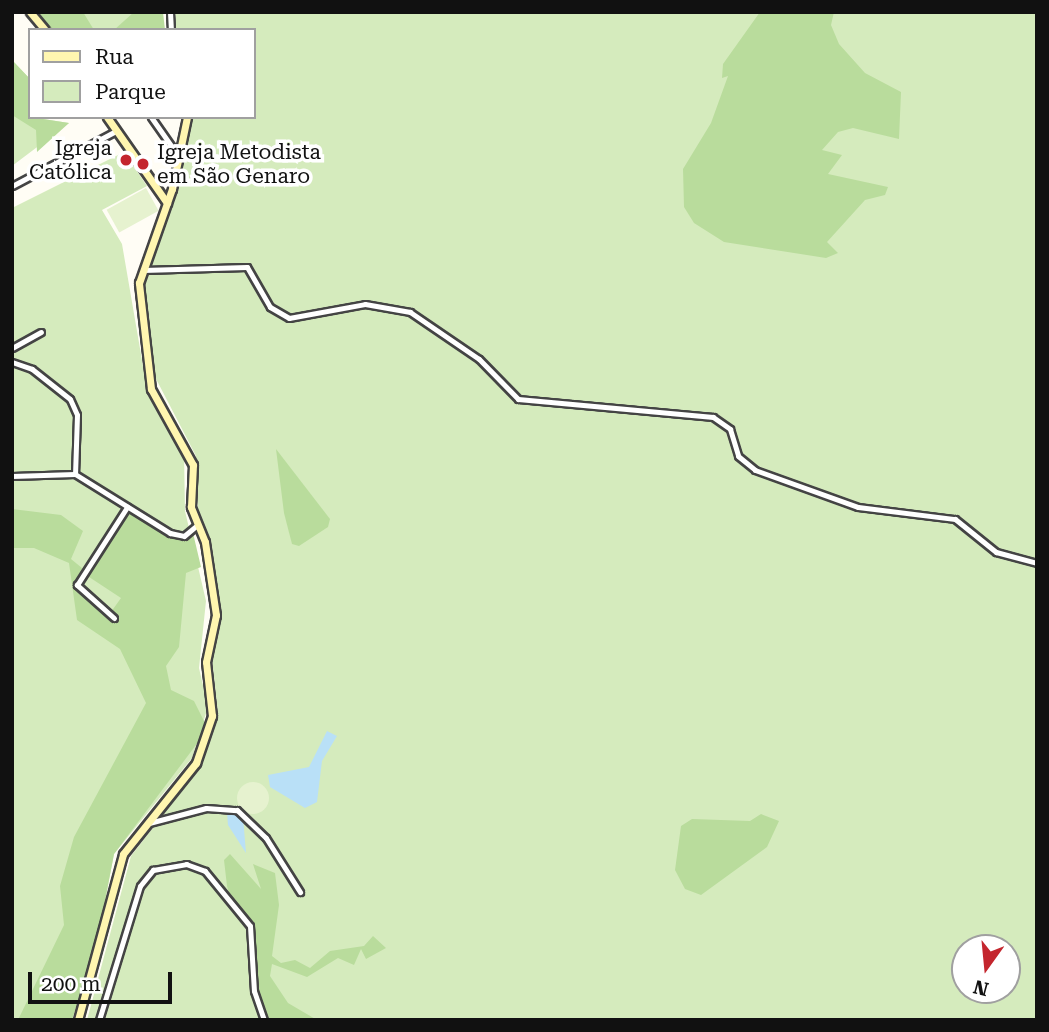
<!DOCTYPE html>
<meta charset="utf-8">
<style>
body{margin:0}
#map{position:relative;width:1049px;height:1032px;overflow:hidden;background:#fffdf5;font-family:"Roboto Serif",serif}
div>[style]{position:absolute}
.green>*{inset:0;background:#d5ebbd;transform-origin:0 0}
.forest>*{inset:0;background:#b9dc9c}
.pitch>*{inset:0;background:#e6f2cf;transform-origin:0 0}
.round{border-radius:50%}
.water>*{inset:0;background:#b9e0f7}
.roads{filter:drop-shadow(2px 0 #444) drop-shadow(-2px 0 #444) drop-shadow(0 2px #444) drop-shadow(0 -2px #444)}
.street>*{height:5px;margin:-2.5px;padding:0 2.5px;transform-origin:2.5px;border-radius:2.5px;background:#fff}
.secondary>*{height:7px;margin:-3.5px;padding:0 3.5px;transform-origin:3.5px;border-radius:3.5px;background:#fff6b0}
.dots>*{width:19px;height:19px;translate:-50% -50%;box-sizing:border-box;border:4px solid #fff;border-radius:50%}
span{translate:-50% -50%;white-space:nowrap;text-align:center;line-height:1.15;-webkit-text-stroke:7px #fff;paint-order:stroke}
.poi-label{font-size:21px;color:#111}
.right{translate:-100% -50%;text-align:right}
.left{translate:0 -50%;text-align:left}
.frame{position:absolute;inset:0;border:14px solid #111;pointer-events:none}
.legend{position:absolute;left:28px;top:28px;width:228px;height:91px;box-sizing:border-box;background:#fff;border:2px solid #a0a0a0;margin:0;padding:9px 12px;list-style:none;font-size:21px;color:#111}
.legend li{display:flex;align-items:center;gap:14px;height:35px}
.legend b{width:35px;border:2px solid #a0a0a0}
.north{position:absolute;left:951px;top:934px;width:70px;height:70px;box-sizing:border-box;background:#fff;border:2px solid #a0a0a0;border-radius:50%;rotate:195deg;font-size:19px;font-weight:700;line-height:28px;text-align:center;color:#111}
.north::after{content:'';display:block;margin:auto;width:24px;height:32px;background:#c4262e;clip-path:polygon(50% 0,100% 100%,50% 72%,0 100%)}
.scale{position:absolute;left:28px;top:972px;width:144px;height:32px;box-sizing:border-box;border:4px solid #111;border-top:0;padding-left:9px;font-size:21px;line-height:24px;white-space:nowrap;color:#111;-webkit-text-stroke:5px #fff;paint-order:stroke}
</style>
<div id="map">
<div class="green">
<div style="left:37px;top:12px;width:126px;height:22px"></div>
<div style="clip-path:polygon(evenodd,175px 12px,1037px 12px,1037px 1020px,87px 1020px,131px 856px,202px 765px,218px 714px,212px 659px,219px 608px,210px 539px,198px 516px,196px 456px,154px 375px,144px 281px,192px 117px,254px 117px,254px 30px,176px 30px,175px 12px,965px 948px,1007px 948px,1007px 990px,965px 990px,965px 948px)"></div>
<div style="clip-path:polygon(12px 60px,30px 79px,30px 117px,69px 123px,12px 166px)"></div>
<div style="clip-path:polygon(124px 152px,147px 186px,102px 210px,122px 244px,148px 395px,184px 452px,185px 511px,206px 601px,199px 668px,208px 707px,192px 758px,114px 854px,98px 937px,72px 1020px,12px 1020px,12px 208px)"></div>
</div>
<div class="forest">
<div style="clip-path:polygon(37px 12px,83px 12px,94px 30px,50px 30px)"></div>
<div style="clip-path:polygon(134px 12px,163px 12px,165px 30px,114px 30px)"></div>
<div style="clip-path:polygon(760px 12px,834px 12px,831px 25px,839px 44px,865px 73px,901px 92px,899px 139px,853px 128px,838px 132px,822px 150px,842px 155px,828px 174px,888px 187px,885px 195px,865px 200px,827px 242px,838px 253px,826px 258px,724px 242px,694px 223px,684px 207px,683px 169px,711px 123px,728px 76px,722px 78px,723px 64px)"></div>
<div style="clip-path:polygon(12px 60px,30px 79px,30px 117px,69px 123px,37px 152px,36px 130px,12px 115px)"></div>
<div style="clip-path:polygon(276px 449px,330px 519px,328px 527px,299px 546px,292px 544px,284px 513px)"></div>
<div style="clip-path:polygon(12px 509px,61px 515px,83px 531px,71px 559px,82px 568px,76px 591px,114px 621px,111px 612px,121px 598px,86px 575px,128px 510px,171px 537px,193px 533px,201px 567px,186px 573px,179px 647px,166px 666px,171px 690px,194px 701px,205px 723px,202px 737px,114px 854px,98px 937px,72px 1020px,18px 1020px,64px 925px,60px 886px,74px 837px,146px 703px,120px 649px,77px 620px,69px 563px,34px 548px,12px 548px)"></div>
<div style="clip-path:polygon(761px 814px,779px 821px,767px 847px,701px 895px,685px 889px,675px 870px,681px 826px,692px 819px,750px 821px)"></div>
<div style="clip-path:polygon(230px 854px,261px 889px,253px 864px,275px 873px,279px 905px,272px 956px,281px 963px,295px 960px,310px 968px,330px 951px,364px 946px,373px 936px,386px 948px,366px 959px,361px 949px,354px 965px,338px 958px,307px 977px,272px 964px,270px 976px,288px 1003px,317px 1020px,267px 1019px,257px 991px,253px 924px,232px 904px,227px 886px,224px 860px)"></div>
</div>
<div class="pitch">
<div style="left:146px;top:188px;width:26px;height:45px;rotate:61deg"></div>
<div class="round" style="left:237px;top:782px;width:32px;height:32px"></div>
</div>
<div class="water">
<div style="clip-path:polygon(327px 731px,337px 736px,322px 761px,317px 802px,305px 808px,270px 787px,268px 775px,309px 767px)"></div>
<div style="clip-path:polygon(233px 812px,243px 817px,246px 853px,228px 825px,227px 813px)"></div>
</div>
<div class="roads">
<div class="street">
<div style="left:170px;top:12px;width:18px;rotate:87deg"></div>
<div style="left:151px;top:117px;width:49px;rotate:55deg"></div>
<div style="left:12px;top:186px;width:118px;rotate:-27.9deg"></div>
<div style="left:143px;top:270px;width:104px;rotate:-1.7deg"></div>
<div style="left:247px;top:267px;width:46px;rotate:60.1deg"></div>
<div style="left:270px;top:307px;width:22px;rotate:30deg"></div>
<div style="left:289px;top:318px;width:77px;rotate:-10.4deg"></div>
<div style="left:365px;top:304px;width:46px;rotate:10.1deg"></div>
<div style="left:410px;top:312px;width:83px;rotate:34.3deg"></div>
<div style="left:479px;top:359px;width:56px;rotate:45.7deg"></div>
<div style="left:518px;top:399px;width:196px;rotate:5.3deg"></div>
<div style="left:713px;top:417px;width:21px;rotate:35deg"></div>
<div style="left:730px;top:429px;width:28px;rotate:73deg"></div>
<div style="left:738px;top:456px;width:22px;rotate:39deg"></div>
<div style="left:755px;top:470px;width:109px;rotate:19.8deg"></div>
<div style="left:858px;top:507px;width:98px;rotate:7.1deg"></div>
<div style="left:955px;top:519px;width:53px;rotate:38.8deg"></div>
<div style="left:996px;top:552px;width:42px;rotate:15deg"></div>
<div style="left:12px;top:348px;width:33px;rotate:-29deg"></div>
<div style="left:12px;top:362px;width:21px;rotate:19deg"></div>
<div style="left:32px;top:369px;width:48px;rotate:38.3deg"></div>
<div style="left:70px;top:399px;width:17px;rotate:66deg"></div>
<div style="left:77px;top:415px;width:59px;rotate:91.9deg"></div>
<div style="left:12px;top:476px;width:63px;rotate:-1.8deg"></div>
<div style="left:75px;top:474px;width:112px;rotate:31.8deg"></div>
<div style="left:170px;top:533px;width:14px;rotate:12deg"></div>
<div style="left:184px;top:536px;width:17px;rotate:-40deg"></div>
<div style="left:114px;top:618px;width:50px;rotate:-138.3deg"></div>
<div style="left:77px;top:585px;width:93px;rotate:-57.3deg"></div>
<div style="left:149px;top:823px;width:59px;rotate:-14.7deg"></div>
<div style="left:206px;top:808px;width:31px;rotate:4deg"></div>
<div style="left:237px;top:810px;width:40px;rotate:44deg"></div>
<div style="left:266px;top:838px;width:64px;rotate:57.8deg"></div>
<div style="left:99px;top:1020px;width:140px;rotate:-73deg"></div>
<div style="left:140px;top:886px;width:21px;rotate:-51deg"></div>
<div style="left:153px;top:870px;width:34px;rotate:-10deg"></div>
<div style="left:186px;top:864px;width:20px;rotate:20deg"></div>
<div style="left:205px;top:871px;width:71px;rotate:50.7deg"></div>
<div style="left:250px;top:926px;width:65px;rotate:86.5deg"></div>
<div style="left:254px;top:991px;width:31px;rotate:71deg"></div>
</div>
<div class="secondary">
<div style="left:30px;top:12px;width:23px;rotate:50deg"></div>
<div style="left:107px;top:117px;width:105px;rotate:55.1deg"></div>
<div style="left:78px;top:1020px;width:172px;rotate:-74.8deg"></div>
<div style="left:123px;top:854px;width:117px;rotate:-51.3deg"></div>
<div style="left:196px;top:763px;width:50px;rotate:-71.2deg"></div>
<div style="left:212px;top:716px;width:54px;rotate:-96.3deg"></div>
<div style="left:206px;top:662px;width:48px;rotate:-78deg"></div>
<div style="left:216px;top:615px;width:74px;rotate:-98.6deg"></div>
<div style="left:205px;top:542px;width:38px;rotate:-112deg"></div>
<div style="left:191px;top:507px;width:42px;rotate:-87.3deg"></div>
<div style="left:193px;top:465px;width:87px;rotate:-118.9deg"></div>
<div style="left:151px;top:389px;width:107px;rotate:-96.5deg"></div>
<div style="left:139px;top:283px;width:100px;rotate:-70.7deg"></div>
<div style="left:172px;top:189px;width:74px;rotate:-78.2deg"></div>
</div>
</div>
<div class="dots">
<div style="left:126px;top:160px;background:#c4262e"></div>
<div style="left:143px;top:164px;background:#c4262e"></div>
</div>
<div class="poi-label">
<span class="right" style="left:112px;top:160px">Igreja<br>Católica</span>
<span class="left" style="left:157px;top:164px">Igreja Metodista<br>em São Genaro</span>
</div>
<div class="frame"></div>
<ul class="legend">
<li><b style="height:9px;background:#fff6b0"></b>Rua</li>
<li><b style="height:19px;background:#d5ebbd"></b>Parque</li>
</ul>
<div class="north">N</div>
<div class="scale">200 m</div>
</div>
